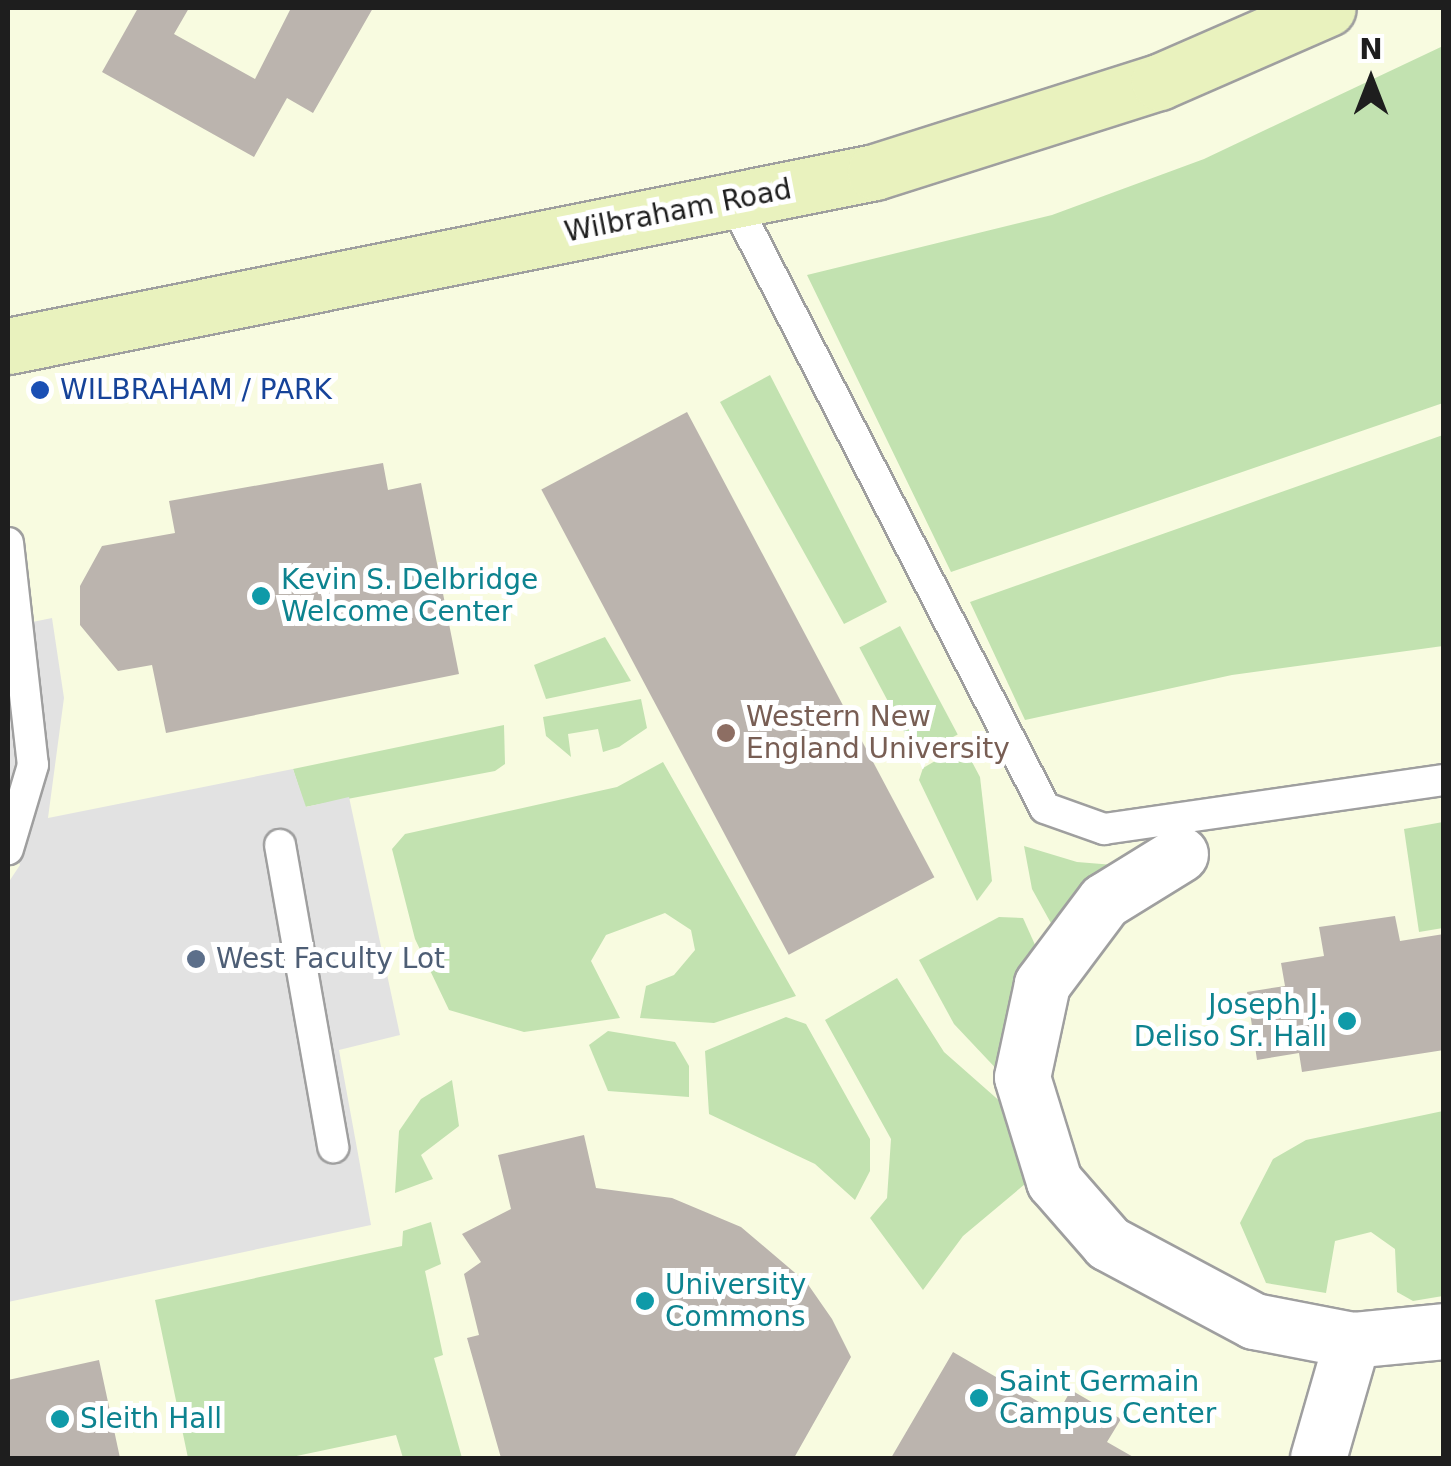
<!DOCTYPE html>
<style>
body{margin:0}
#map{position:relative;width:1451px;height:1466px;overflow:hidden;background:#eeece5;font-family:"DejaVu Sans",sans-serif}
div>[style]{position:absolute}
.education>*{inset:0;background:#f8fbe0;transform-origin:0 0}
.grass>*{inset:0;background:#c2e2b0;transform-origin:0 0}
.parking>*{inset:0;background:#e2e2e2}
.building>*{inset:0;background:#bbb4ae;transform-origin:0 0}
.roads{filter:drop-shadow(2px 0 #9f9f9f) drop-shadow(-2px 0 #9f9f9f) drop-shadow(0 2px #9f9f9f) drop-shadow(0 -2px #9f9f9f)}
.lane>*{height:30px;margin:-15px;padding:0 15px;transform-origin:15px;border-radius:15px;background:#fff}
.street>*{height:55px;margin:-27.5px;padding:0 27.5px;transform-origin:27.5px;border-radius:27.5px;background:#fff}
.secondary>*{height:55px;margin:-27.5px;padding:0 27.5px;transform-origin:27.5px;border-radius:27.5px;background:#e9f2be}
.dots>*{width:28px;height:28px;translate:-50% -50%;box-sizing:border-box;border:5px solid #fff;border-radius:50%}
span{translate:-50% -50%;white-space:nowrap;text-align:center;line-height:1.15;-webkit-text-stroke:10px #fff;paint-order:stroke}
.street-label{font-size:28px;color:#1e1e1e}
.transit-label{font-size:28px;color:#164399}
.left{translate:0 -50%;text-align:left}
.culture-label{font-size:28px;color:#0d838f}
.right{translate:-100% -50%;text-align:right}
.education-label{font-size:28px;color:#785e54}
.service-label{font-size:28px;color:#4e5e75}
.frame{position:absolute;inset:0;border:10px solid #1e1e1e;pointer-events:none}
.north{position:absolute;left:1321px;top:30px;width:100px;height:100px;-webkit-text-stroke:8px #fff;paint-order:stroke;rotate:0deg;font-size:28px;font-weight:700;line-height:40px;text-align:center;color:#1e1e1e}
.north::after{content:'';display:block;margin:auto;width:35px;height:45px;background:#1e1e1e;clip-path:polygon(50% 0,100% 100%,50% 72%,0 100%)}
</style>
<div id="map">
<div class="education">
<div style="left:8px;top:8px;width:1435px;height:1450px"></div>
</div>
<div class="grass">
<div style="clip-path:polygon(1443px 46px,1443px 403px,951px 572px,807px 275px,1052px 215px,1204px 159px)"></div>
<div style="clip-path:polygon(770px 375px,887px 602px,844px 624px,720px 402px)"></div>
<div style="clip-path:polygon(1443px 435px,1443px 646px,1232px 675px,1025px 720px,970px 602px)"></div>
<div style="left:900px;top:626px;width:123px;height:46px;rotate:62deg"></div>
<div style="clip-path:polygon(605px 637px,631px 681px,546px 699px,534px 665px)"></div>
<div style="clip-path:polygon(641px 699px,647px 728px,619px 747px,603px 752px,598px 729px,568px 734px,571px 757px,546px 736px,543px 717px)"></div>
<div style="clip-path:polygon(504px 725px,505px 764px,495px 771px,305px 807px,293px 769px)"></div>
<div style="clip-path:polygon(963px 745px,980px 777px,992px 881px,977px 901px,919px 780px,923px 768px)"></div>
<div style="clip-path:polygon(663px 762px,796px 996px,714px 1023px,640px 1018px,646px 986px,674px 975px,695px 950px,691px 930px,665px 913px,606px 935px,591px 961px,620px 1018px,524px 1032px,449px 1010px,415px 939px,392px 849px,405px 834px,617px 787px)"></div>
<div style="clip-path:polygon(1443px 822px,1443px 928px,1419px 932px,1404px 829px)"></div>
<div style="clip-path:polygon(1024px 846px,1077px 862px,1114px 865px,1052px 925px,1032px 889px)"></div>
<div style="clip-path:polygon(999px 917px,1023px 918px,1036px 947px,1004px 1077px,954px 1024px,919px 960px)"></div>
<div style="clip-path:polygon(897px 978px,944px 1052px,1003px 1104px,1031px 1179px,963px 1236px,923px 1290px,870px 1218px,887px 1198px,891px 1139px,825px 1020px)"></div>
<div style="clip-path:polygon(786px 1017px,806px 1024px,870px 1139px,870px 1171px,855px 1200px,815px 1164px,709px 1114px,705px 1051px)"></div>
<div style="clip-path:polygon(608px 1031px,675px 1042px,689px 1066px,689px 1097px,608px 1091px,589px 1045px)"></div>
<div style="clip-path:polygon(452px 1080px,459px 1126px,421px 1155px,433px 1179px,395px 1193px,399px 1131px,421px 1099px)"></div>
<div style="clip-path:polygon(1443px 1111px,1443px 1296px,1413px 1301px,1397px 1292px,1395px 1249px,1371px 1232px,1335px 1241px,1326px 1293px,1266px 1283px,1240px 1223px,1273px 1159px,1306px 1140px)"></div>
<div style="clip-path:polygon(431px 1222px,441px 1264px,425px 1271px,443px 1355px,434px 1358px,462px 1458px,403px 1458px,396px 1435px,287px 1458px,188px 1458px,155px 1300px,402px 1246px,403px 1231px)"></div>
</div>
<div class="parking">
<div style="clip-path:polygon(52px 618px,64px 698px,48px 818px,293px 769px,306px 807px,349px 797px,400px 1035px,339px 1050px,371px 1225px,8px 1302px,8px 883px,20px 865px,8px 841px,8px 627px)"></div>
</div>
<div class="building">
<div style="clip-path:polygon(138px 8px,189px 8px,174px 34px,255px 79px,291px 8px,373px 8px,313px 113px,287px 98px,254px 157px,102px 72px)"></div>
<div style="left:687px;top:412px;width:527px;height:165px;rotate:62deg"></div>
<div style="clip-path:polygon(383px 463px,388px 490px,421px 483px,459px 674px,166px 733px,152px 665px,118px 671px,80px 625px,80px 586px,102px 546px,175px 533px,169px 501px)"></div>
<div style="clip-path:polygon(1395px 916px,1400px 941px,1444px 934px,1444px 1050px,1302px 1072px,1299px 1053px,1257px 1060px,1247px 992px,1285px 986px,1281px 963px,1324px 956px,1319px 927px)"></div>
<div style="clip-path:polygon(584px 1135px,596px 1188px,672px 1198px,741px 1227px,807px 1283px,832px 1319px,851px 1357px,794px 1458px,501px 1458px,467px 1338px,479px 1335px,464px 1274px,481px 1262px,462px 1234px,511px 1209px,498px 1155px)"></div>
<div style="clip-path:polygon(953px 1352px,1058px 1413px,1071px 1390px,1121px 1419px,1107px 1442px,1135px 1458px,891px 1458px)"></div>
<div style="clip-path:polygon(99px 1360px,120px 1458px,8px 1458px,8px 1380px)"></div>
</div>
<div class="roads">
<div class="lane">
<div style="left:733px;top:200px;width:683px;rotate:62.84deg"></div>
<div style="left:1045px;top:808px;width:63px;rotate:19.6deg"></div>
<div style="left:1104px;top:829px;width:344px;rotate:-8.2deg"></div>
<div style="left:8px;top:543px;width:223px;rotate:83.6deg"></div>
<div style="left:33px;top:765px;width:88px;rotate:106.6deg"></div>
<div style="left:280px;top:845px;width:307px;rotate:80deg"></div>
</div>
<div class="street">
<div style="left:1180px;top:854px;width:89px;rotate:148.3deg"></div>
<div style="left:1104px;top:901px;width:104px;rotate:126.8deg"></div>
<div style="left:1042px;top:984px;width:95px;rotate:102.1deg"></div>
<div style="left:1022px;top:1077px;width:109px;rotate:72.9deg"></div>
<div style="left:1054px;top:1181px;width:82px;rotate:48.9deg"></div>
<div style="left:1108px;top:1243px;width:166px;rotate:28.1deg"></div>
<div style="left:1254px;top:1321px;width:100px;rotate:11deg"></div>
<div style="left:1352px;top:1340px;width:92px;rotate:-5.6deg"></div>
<div style="left:1318px;top:1458px;width:123px;rotate:-73.9deg"></div>
</div>
<div class="secondary">
<div style="left:8px;top:346px;width:884px;rotate:-11.35deg"></div>
<div style="left:875px;top:172px;width:298px;rotate:-17.6deg"></div>
<div style="left:1159px;top:82px;width:184px;rotate:-23.6deg"></div>
</div>
</div>
<div class="dots">
<div style="left:40px;top:390px;background:#1a4fb4"></div>
<div style="left:261px;top:596px;background:#0f9aa8"></div>
<div style="left:726px;top:733px;background:#8d6e63"></div>
<div style="left:196px;top:959px;background:#5c6f8a"></div>
<div style="left:1347px;top:1021px;background:#0f9aa8"></div>
<div style="left:645px;top:1301px;background:#0f9aa8"></div>
<div style="left:979px;top:1398px;background:#0f9aa8"></div>
<div style="left:60px;top:1419px;background:#0f9aa8"></div>
</div>
<div class="street-label">
<span style="left:678px;top:211px;rotate:-11deg">Wilbraham Road</span>
</div>
<div class="transit-label">
<span class="left" style="left:60px;top:390px">WILBRAHAM / PARK</span>
</div>
<div class="culture-label">
<span class="left" style="left:281px;top:596px">Kevin S. Delbridge<br>Welcome Center</span>
<span class="right" style="left:1327px;top:1021px">Joseph J.<br>Deliso Sr. Hall</span>
<span class="left" style="left:665px;top:1301px">University<br>Commons</span>
<span class="left" style="left:999px;top:1398px">Saint Germain<br>Campus Center</span>
<span class="left" style="left:80px;top:1419px">Sleith Hall</span>
</div>
<div class="education-label">
<span class="left" style="left:746px;top:733px">Western New<br>England University</span>
</div>
<div class="service-label">
<span class="left" style="left:216px;top:959px">West Faculty Lot</span>
</div>
<div class="frame"></div>
<div class="north">N</div>
</div>
